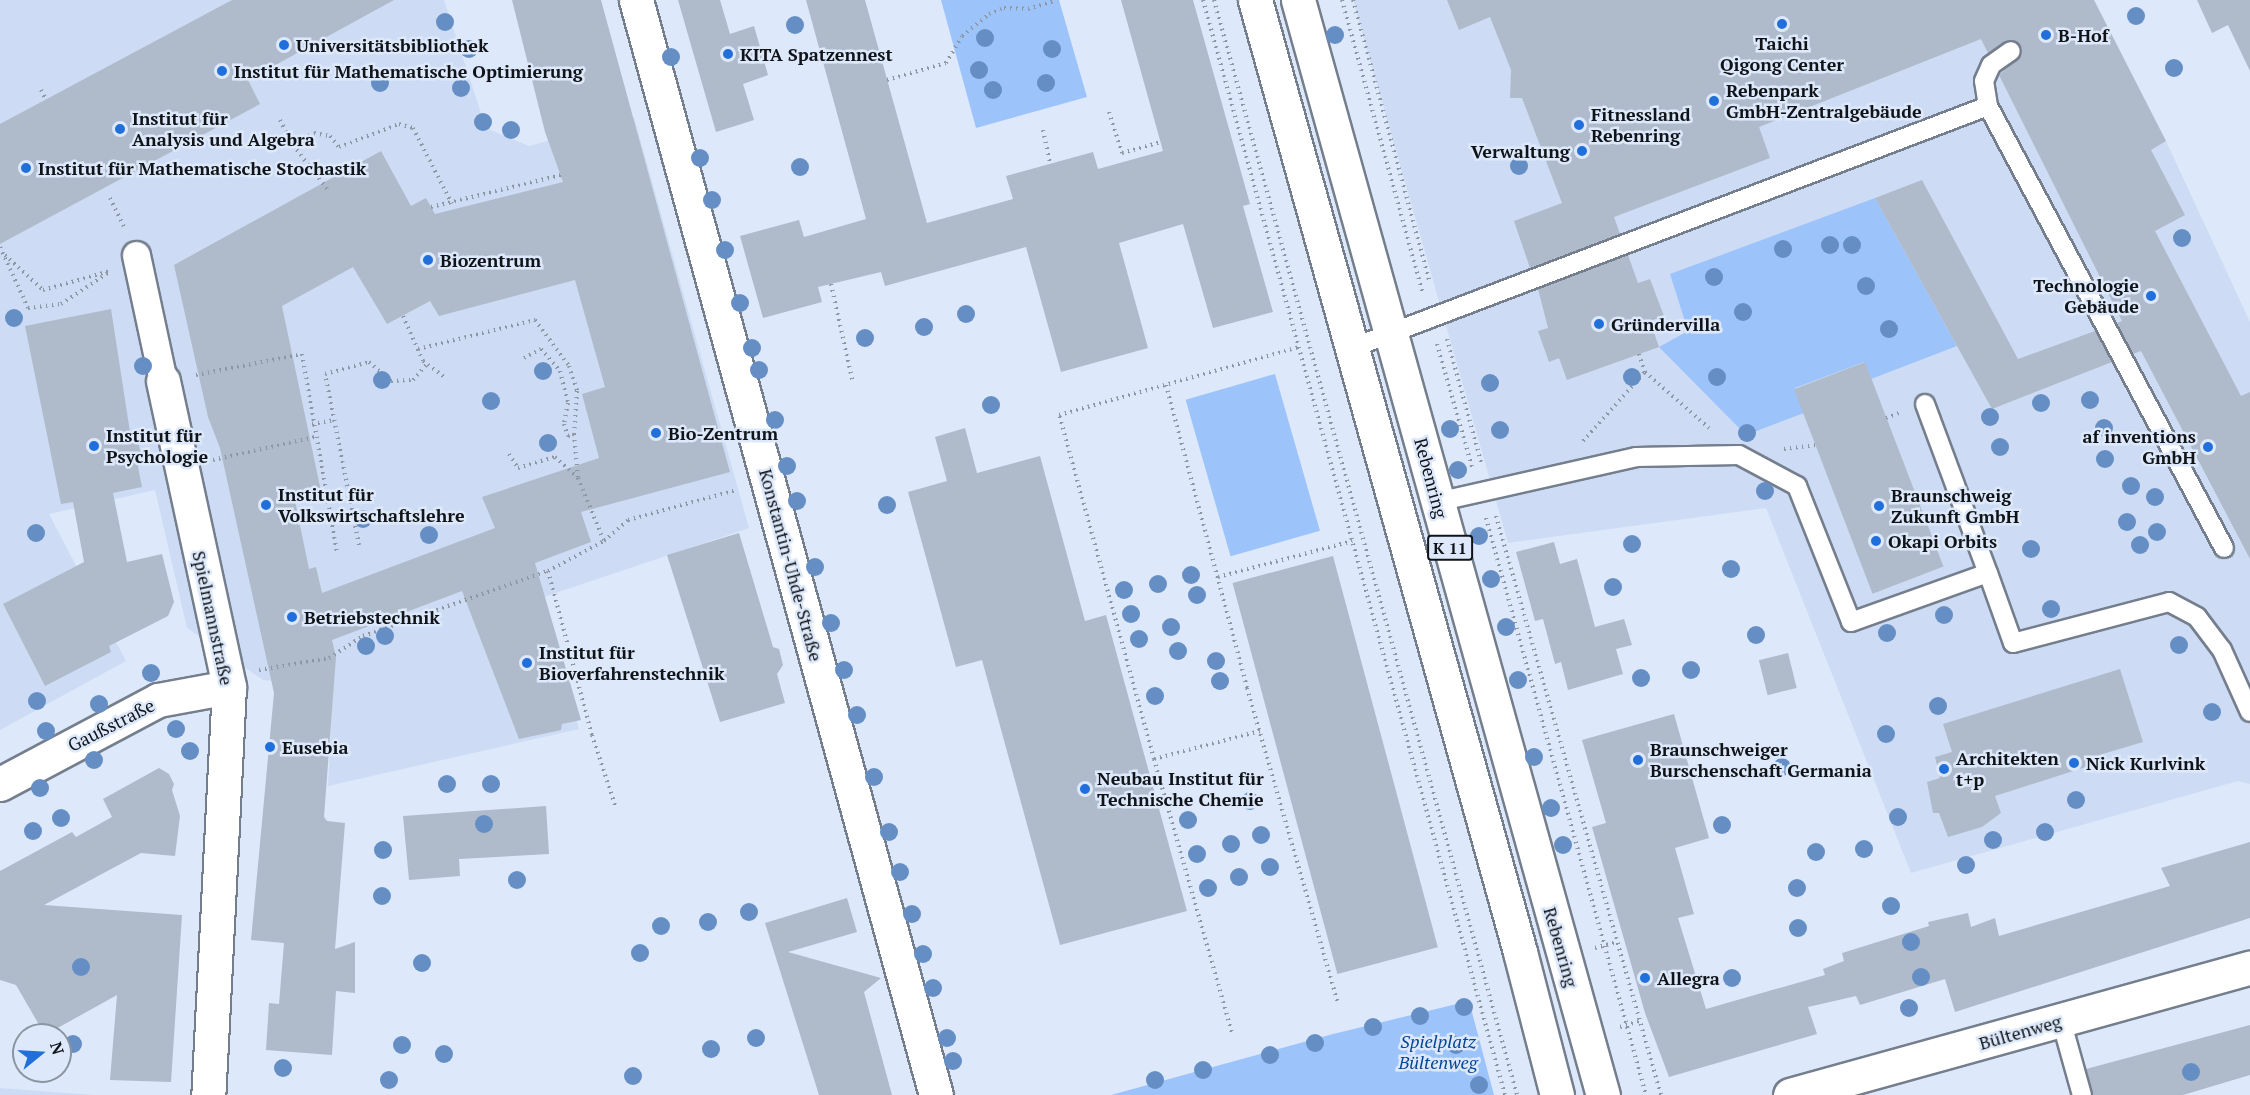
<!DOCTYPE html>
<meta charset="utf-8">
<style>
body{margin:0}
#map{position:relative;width:2250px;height:1095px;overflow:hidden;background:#dde9fa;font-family:"PT Serif",serif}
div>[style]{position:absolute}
.built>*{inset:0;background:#cddcf4}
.green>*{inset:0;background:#9dc3fb;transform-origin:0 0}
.building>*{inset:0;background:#afbacb;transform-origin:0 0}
.path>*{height:4px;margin-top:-2px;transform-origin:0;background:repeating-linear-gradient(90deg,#8d96a2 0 1.5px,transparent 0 6px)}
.roads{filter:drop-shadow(2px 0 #747e8d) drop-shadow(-2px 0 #747e8d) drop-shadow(0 2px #747e8d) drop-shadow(0 -2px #747e8d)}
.service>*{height:18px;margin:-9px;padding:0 9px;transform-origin:9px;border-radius:9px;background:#fff}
.pedestrian>*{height:27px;margin:-13.5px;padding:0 13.5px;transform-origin:13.5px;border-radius:13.5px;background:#fff}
.minor>*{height:33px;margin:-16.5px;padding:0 16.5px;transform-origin:16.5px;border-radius:16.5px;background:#fff}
.primary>*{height:33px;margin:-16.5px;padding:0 16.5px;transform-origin:16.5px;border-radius:16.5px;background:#fff}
.trees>*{width:18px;height:18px;margin:-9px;border-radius:50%;background:#658fc4}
.dots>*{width:16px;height:16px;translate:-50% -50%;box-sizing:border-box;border:3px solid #dde9fa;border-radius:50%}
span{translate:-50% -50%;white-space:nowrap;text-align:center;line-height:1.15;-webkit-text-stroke:5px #dde9fa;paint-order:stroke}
.shield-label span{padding:2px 4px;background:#dde9fa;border:2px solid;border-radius:4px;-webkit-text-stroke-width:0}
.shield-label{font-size:16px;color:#101419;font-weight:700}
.poi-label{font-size:18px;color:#101419;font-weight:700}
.left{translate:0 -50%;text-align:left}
.right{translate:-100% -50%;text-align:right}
.street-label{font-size:18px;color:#101419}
.park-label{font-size:18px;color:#034597;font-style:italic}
.north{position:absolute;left:12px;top:1023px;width:60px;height:60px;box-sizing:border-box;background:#dde9fa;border:2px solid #8b94a0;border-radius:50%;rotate:72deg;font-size:16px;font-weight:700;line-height:24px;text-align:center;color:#101419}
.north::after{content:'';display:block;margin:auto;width:21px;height:27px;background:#216fda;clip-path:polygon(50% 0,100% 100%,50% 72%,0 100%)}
</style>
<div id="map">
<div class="built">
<div style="clip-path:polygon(0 0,444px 0,486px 128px,529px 146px,634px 117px,749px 528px,541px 598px,579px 729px,328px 786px,333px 686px,263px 680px,187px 628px,155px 490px,49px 514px,126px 661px,0 730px)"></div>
<div style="clip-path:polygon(1353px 0,2092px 0,2166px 141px,2250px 322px,2250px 784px,2238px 781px,1911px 873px,1766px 508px,1508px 543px)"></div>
<div style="clip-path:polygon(0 1088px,94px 1095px,0 1095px)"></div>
</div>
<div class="green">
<div style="clip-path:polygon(941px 0,1059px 0,1087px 97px,976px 128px)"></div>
<div style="clip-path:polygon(1875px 198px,1957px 346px,1871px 379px,1864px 362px,1795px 388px,1804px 413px,1746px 435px,1659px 347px,1688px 331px,1670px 274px)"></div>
<div style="left:1275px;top:374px;width:163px;height:93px;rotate:74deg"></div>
<div style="clip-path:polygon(1469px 1001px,1494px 1095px,1111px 1095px,1333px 1034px)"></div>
</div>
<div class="building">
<div style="clip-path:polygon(232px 0,394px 0,248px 80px,260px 104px,0 244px,0 124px)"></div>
<div style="clip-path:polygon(evenodd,512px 0,601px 0,730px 472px,581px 512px,591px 542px,535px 563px,581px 720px,562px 724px,561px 730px,519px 739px,462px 591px,332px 640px,336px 657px,324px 817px,327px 821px,345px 823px,335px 949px,355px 942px,355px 993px,336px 991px,332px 1055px,266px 1050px,269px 1003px,279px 1004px,284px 943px,251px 940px,274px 693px,220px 448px,208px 417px,174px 265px,381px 151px,411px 206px,426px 198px,435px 214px,563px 182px,545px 132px,512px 0,353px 267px,387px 324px,430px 301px,439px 316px,575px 280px,605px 387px,582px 394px,599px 458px,482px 497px,495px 528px,322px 593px,316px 567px,309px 569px,295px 501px,322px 496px,282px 306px,353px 267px)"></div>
<div style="clip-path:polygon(678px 0,720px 0,730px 34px,754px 26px,768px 75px,743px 84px,754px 120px,716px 132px)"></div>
<div style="clip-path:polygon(806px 0,865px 0,927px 223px,1013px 199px,1006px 176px,1093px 152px,1098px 169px,1163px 151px,1121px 0,1193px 0,1250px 204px,1243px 206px,1273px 312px,1213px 328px,1183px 224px,1119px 243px,1148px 348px,1061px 372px,1026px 247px,885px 286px,881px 272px,818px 287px,822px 302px,763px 318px,740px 236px,799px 220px,804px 237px,866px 219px)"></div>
<div style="clip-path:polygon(1447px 0,2094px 0,2166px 141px,2151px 150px,2185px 215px,2155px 231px,2241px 396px,2250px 392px,2250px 559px,2141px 351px,2133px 354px,2117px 323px,2122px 321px,1999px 75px,2021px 56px,2022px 49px,2016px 41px,2005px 42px,1988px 53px,1981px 39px,1759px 127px,1770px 158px,1614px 217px,1620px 234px,1530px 268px,1514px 221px,1562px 203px,1522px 98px,1510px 98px,1511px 70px,1490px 17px,1459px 30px)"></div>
<div style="clip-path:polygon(2197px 0,2250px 0,2250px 71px,2228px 25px,2212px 33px)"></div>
<div style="clip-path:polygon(1922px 180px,2018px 359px,2095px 331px,2112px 362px,1992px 409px,1875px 198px)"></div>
<div style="clip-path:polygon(1628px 255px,1638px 283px,1650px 279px,1664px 316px,1650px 321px,1659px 347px,1567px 380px,1559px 358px,1549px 362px,1538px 331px,1548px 328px,1538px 289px)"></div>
<div style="clip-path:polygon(111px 309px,130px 432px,136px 431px,142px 460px,137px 462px,142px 487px,113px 493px,127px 562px,162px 554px,174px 602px,168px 616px,109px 646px,111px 652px,45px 686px,3px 604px,84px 562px,73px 502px,61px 504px,25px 326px)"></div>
<div style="left:1865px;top:362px;width:219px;height:76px;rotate:69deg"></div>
<div style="clip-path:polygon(965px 428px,977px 473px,1040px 456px,1085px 621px,1106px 615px,1187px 911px,1060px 945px,982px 660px,956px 667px,908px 492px,947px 481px,935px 437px)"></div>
<div style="clip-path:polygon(739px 533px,773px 647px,779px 649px,783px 665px,777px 674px,785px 703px,720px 722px,667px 555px)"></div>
<div style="clip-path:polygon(1554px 542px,1560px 564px,1577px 559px,1595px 627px,1624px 619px,1632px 645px,1616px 649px,1623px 674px,1568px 690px,1561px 662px,1555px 664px,1543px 619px,1535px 621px,1516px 552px)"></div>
<div style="left:1333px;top:556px;width:405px;height:104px;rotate:75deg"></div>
<div style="left:1788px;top:653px;width:36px;height:30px;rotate:76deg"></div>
<div style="clip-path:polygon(2120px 669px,2143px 742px,2086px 759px,2089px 766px,1995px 796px,2001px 813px,1982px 827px,1948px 837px,1939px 813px,1933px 813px,1927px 782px,1940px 778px,1935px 757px,1952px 752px,1943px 724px)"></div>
<div style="clip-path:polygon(1674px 714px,1709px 838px,1675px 848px,1694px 914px,1678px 918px,1706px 1009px,1825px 975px,1823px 969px,1844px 961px,1842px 953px,1929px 926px,1928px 922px,1968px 913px,1971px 927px,1995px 918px,1999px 936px,2170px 886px,2161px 868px,2250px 842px,2250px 918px,1955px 1012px,1945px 979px,1860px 1005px,1856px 996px,1808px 1007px,1817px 1034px,1669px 1077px,1645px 1013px,1592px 827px,1606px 823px,1582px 740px)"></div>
<div style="clip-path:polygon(159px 768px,169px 774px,174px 784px,172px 790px,180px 816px,175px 856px,141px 853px,44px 905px,182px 915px,171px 1082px,110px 1080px,117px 995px,45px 1035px,16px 985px,0 980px,0 871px,72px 832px,76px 837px,112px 817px,103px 799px)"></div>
<div style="clip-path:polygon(546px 806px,549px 854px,459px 859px,460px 876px,409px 880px,403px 816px)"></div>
<div style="clip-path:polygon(847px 898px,857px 932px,788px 952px,881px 978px,864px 992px,892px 1095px,819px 1095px,765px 923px)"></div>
<div style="clip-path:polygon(2250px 1025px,2250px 1075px,2183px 1095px,2093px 1095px,2086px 1069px)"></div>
</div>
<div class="path">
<div style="left:1203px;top:0;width:1136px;rotate:74.58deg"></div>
<div style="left:1214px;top:0;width:1136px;rotate:74.53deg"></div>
<div style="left:1342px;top:0;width:305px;rotate:74.6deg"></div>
<div style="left:1353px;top:0;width:290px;rotate:74.8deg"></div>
<div style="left:887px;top:80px;width:61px;rotate:-16.1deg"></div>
<div style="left:946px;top:63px;width:31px;rotate:-59deg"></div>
<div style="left:962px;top:36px;width:35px;rotate:-39deg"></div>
<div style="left:989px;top:14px;width:16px;rotate:-22deg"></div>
<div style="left:1004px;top:8px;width:24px;rotate:2deg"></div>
<div style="left:1028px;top:9px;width:30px;rotate:-17deg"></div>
<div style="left:41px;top:90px;width:11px;rotate:63deg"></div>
<div style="left:1109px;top:112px;width:43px;rotate:72.4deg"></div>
<div style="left:1122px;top:153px;width:41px;rotate:-15.8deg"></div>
<div style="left:280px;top:120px;width:28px;rotate:63deg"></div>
<div style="left:293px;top:145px;width:24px;rotate:-30deg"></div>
<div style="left:314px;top:133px;width:16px;rotate:11deg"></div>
<div style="left:330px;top:136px;width:14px;rotate:51deg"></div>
<div style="left:339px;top:147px;width:64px;rotate:-21deg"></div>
<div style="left:399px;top:124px;width:15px;rotate:16deg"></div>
<div style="left:413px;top:128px;width:85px;rotate:62.8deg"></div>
<div style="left:1043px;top:130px;width:35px;rotate:78deg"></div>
<div style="left:293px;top:145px;width:57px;rotate:52.1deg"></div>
<div style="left:110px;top:198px;width:32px;rotate:64deg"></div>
<div style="left:431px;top:207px;width:134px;rotate:-13.8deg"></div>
<div style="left:0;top:247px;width:67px;rotate:65.3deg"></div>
<div style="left:28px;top:308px;width:33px;rotate:-7deg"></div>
<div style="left:61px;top:304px;width:56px;rotate:-33.4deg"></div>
<div style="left:5px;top:255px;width:52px;rotate:42.6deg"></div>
<div style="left:43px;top:290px;width:70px;rotate:-15.8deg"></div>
<div style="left:831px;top:284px;width:101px;rotate:77.5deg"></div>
<div style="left:403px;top:316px;width:49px;rotate:66deg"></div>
<div style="left:423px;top:361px;width:26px;rotate:37deg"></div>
<div style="left:1447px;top:339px;width:131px;rotate:74.5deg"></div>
<div style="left:1437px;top:344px;width:128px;rotate:74.1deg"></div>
<div style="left:418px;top:349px;width:121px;rotate:-13.9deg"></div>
<div style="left:535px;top:320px;width:57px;rotate:53.5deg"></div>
<div style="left:569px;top:366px;width:26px;rotate:72deg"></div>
<div style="left:577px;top:391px;width:43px;rotate:94deg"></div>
<div style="left:574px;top:434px;width:44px;rotate:84.8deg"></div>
<div style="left:1639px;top:354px;width:19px;rotate:72deg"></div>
<div style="left:524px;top:358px;width:19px;rotate:-28deg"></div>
<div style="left:541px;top:349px;width:29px;rotate:49deg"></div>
<div style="left:560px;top:371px;width:33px;rotate:76deg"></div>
<div style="left:568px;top:403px;width:21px;rotate:101deg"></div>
<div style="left:564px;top:424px;width:13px;rotate:72deg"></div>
<div style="left:568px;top:436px;width:6px;rotate:-18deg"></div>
<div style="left:196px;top:375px;width:108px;rotate:-11.2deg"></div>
<div style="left:302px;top:354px;width:201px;rotate:80deg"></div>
<div style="left:1166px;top:385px;width:314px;rotate:75deg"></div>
<div style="left:1247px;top:688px;width:329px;rotate:73.9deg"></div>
<div style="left:1886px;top:418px;width:17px;rotate:-21deg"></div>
<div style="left:312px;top:424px;width:22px;rotate:-10deg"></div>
<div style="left:1583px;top:441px;width:93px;rotate:-48.1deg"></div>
<div style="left:1645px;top:372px;width:85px;rotate:41.2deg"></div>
<div style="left:1784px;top:449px;width:32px;rotate:-7deg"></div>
<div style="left:509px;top:454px;width:17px;rotate:57deg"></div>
<div style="left:518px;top:468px;width:39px;rotate:-17deg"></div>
<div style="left:555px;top:457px;width:31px;rotate:42deg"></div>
<div style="left:578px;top:478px;width:68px;rotate:67.6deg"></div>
<div style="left:213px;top:460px;width:105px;rotate:-12.7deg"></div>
<div style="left:1496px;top:516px;width:602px;rotate:74.09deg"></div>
<div style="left:1486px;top:518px;width:599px;rotate:74.5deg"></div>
<div style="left:359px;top:545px;width:174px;rotate:-101.2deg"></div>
<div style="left:325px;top:374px;width:46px;rotate:-15.3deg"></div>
<div style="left:369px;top:362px;width:29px;rotate:41deg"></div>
<div style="left:391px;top:381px;width:22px;rotate:-3deg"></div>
<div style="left:413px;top:380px;width:21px;rotate:-49deg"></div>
<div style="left:548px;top:571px;width:170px;rotate:75deg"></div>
<div style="left:592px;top:735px;width:77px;rotate:71.8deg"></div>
<div style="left:1218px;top:577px;width:139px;rotate:-15deg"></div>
<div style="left:259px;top:670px;width:71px;rotate:-9.7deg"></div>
<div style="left:329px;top:658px;width:40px;rotate:-32.9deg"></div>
<div style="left:363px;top:636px;width:196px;rotate:-19.4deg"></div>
<div style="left:548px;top:571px;width:64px;rotate:-28.2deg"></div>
<div style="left:604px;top:541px;width:32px;rotate:-41deg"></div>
<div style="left:628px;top:520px;width:112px;rotate:-15.5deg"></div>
<div style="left:1260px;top:731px;width:110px;rotate:165.2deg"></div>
<div style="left:1154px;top:759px;width:357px;rotate:-105.4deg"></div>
<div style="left:1059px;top:415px;width:250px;rotate:-15.8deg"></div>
<div style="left:1154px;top:759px;width:284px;rotate:74.1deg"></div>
<div style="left:1595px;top:948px;width:23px;rotate:-15deg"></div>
<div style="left:1620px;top:1027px;width:21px;rotate:-17deg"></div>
</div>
<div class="roads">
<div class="service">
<div style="left:1988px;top:106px;width:25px;rotate:-99deg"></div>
<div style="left:1984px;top:81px;width:17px;rotate:-66deg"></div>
<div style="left:1991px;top:65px;width:24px;rotate:-35deg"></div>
<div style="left:1352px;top:348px;width:680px;rotate:-20.83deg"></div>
<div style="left:1988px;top:106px;width:501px;rotate:61.9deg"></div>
<div style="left:1925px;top:404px;width:180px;rotate:69.6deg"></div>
<div style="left:1437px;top:502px;width:204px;rotate:-12.7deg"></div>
<div style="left:1636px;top:457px;width:103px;rotate:-1.1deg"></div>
<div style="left:1739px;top:455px;width:66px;rotate:28.1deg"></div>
<div style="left:1797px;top:486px;width:146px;rotate:68.3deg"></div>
<div style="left:1851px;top:622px;width:145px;rotate:-19.7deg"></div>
<div style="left:1988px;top:573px;width:74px;rotate:70.3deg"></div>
<div style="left:2013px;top:643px;width:161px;rotate:-14.7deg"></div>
<div style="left:2169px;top:602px;width:32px;rotate:28deg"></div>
<div style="left:2197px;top:617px;width:41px;rotate:52.9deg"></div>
<div style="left:2222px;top:650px;width:68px;rotate:65.7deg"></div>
<div style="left:2061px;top:1020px;width:78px;rotate:74.4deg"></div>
</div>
<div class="pedestrian">
<div style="left:136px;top:255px;width:129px;rotate:77.9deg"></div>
</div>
<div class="minor">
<div style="left:636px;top:0;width:1135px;rotate:74.68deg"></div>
<div style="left:163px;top:381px;width:313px;rotate:77.8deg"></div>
<div style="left:229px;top:687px;width:409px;rotate:92.9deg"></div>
<div style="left:0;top:784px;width:179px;rotate:-28deg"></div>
<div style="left:158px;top:700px;width:72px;rotate:-10.4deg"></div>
<div style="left:1790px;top:1095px;width:477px;rotate:-15.5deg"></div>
</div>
<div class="primary">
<div style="left:1255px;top:0;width:988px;rotate:74.44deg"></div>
<div style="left:1520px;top:952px;width:148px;rotate:75.5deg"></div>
<div style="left:1298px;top:0;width:1137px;rotate:74.44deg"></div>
</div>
</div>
<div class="trees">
<div style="left:2136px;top:16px"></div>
<div style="left:445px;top:22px"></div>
<div style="left:795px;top:25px"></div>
<div style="left:1335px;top:35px"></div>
<div style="left:985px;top:38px"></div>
<div style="left:469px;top:49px"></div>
<div style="left:1052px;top:49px"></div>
<div style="left:671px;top:57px"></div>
<div style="left:2174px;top:68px"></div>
<div style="left:979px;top:70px"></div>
<div style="left:380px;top:83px"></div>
<div style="left:1046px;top:83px"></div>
<div style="left:461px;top:88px"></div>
<div style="left:993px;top:90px"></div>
<div style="left:483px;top:122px"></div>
<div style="left:511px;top:130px"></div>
<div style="left:700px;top:158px"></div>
<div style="left:1519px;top:166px"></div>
<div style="left:800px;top:167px"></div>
<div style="left:712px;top:200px"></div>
<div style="left:2182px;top:238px"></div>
<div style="left:1830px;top:245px"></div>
<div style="left:1852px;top:245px"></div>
<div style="left:1783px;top:249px"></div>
<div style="left:725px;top:250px"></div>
<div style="left:1714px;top:277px"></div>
<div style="left:1866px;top:286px"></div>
<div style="left:740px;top:303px"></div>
<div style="left:1743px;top:312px"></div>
<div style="left:966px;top:314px"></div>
<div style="left:14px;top:318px"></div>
<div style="left:924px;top:327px"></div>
<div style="left:1889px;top:329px"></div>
<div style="left:865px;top:338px"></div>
<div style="left:752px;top:348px"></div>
<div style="left:143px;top:366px"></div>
<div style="left:759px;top:370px"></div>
<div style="left:543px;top:371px"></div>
<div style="left:1632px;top:377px"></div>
<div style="left:1717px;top:377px"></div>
<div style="left:382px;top:380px"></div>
<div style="left:1490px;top:383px"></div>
<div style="left:2090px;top:400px"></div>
<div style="left:491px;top:401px"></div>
<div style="left:2041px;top:403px"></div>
<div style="left:991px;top:405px"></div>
<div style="left:1990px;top:417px"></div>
<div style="left:775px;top:420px"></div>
<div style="left:2104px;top:428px"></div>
<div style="left:1450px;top:429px"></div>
<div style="left:1500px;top:430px"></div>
<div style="left:1747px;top:433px"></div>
<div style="left:548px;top:443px"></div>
<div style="left:2000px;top:447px"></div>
<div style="left:2105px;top:459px"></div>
<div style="left:787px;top:466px"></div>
<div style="left:1458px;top:470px"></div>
<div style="left:2131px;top:486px"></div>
<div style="left:1765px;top:491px"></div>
<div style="left:2155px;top:497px"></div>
<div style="left:797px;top:501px"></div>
<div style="left:887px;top:505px"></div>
<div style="left:363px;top:519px"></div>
<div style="left:2127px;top:522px"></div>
<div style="left:2157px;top:532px"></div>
<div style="left:36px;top:533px"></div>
<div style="left:429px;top:535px"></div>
<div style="left:1479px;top:536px"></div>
<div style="left:1632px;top:544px"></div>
<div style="left:2140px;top:545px"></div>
<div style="left:2031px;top:549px"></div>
<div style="left:815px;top:567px"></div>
<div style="left:1731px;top:569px"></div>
<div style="left:1191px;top:575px"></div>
<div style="left:1491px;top:579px"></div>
<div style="left:1158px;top:584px"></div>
<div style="left:1613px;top:587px"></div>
<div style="left:1124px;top:590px"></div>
<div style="left:1197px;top:595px"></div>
<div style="left:2051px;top:609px"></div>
<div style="left:1131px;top:614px"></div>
<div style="left:1944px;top:615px"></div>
<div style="left:831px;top:623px"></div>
<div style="left:1171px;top:627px"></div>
<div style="left:1506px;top:627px"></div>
<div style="left:1887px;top:633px"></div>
<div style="left:1756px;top:635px"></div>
<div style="left:385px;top:636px"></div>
<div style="left:1139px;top:639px"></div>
<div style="left:2179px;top:645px"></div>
<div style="left:366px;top:646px"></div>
<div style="left:1178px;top:651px"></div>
<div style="left:1216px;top:661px"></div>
<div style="left:844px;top:670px"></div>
<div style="left:1691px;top:670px"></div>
<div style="left:151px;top:673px"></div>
<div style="left:1641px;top:678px"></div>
<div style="left:1518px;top:680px"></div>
<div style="left:1220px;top:681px"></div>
<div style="left:1155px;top:696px"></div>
<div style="left:37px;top:701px"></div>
<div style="left:99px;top:704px"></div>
<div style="left:1938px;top:706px"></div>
<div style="left:2212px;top:712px"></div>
<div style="left:857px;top:715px"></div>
<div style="left:176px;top:729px"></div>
<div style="left:46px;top:731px"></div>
<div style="left:1886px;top:734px"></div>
<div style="left:190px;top:751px"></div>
<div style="left:1534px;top:757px"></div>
<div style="left:94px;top:760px"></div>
<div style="left:1782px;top:767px"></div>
<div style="left:874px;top:777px"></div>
<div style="left:447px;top:784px"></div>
<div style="left:491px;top:784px"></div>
<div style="left:40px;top:788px"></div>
<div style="left:2076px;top:800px"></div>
<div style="left:1250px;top:801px"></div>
<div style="left:1551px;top:808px"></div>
<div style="left:1898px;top:817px"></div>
<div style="left:61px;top:818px"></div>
<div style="left:1188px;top:820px"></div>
<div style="left:484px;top:824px"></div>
<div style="left:1722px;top:825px"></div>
<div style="left:33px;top:831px"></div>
<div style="left:889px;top:832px"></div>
<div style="left:2045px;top:832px"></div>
<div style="left:1261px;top:835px"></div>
<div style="left:1993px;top:840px"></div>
<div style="left:1231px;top:844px"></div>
<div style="left:1563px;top:845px"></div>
<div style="left:1864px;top:849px"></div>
<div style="left:383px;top:850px"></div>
<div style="left:1816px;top:852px"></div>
<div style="left:1197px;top:854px"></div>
<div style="left:1966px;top:865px"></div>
<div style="left:1270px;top:867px"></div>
<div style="left:900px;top:872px"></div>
<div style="left:1239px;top:877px"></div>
<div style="left:517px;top:880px"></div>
<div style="left:1208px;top:888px"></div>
<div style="left:1797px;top:888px"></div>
<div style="left:382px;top:896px"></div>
<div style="left:1891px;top:906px"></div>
<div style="left:749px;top:912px"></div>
<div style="left:912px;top:914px"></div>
<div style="left:708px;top:922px"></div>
<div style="left:661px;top:926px"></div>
<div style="left:1798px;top:928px"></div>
<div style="left:1911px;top:942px"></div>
<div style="left:640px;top:953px"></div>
<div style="left:923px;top:954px"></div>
<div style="left:422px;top:963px"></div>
<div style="left:81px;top:967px"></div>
<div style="left:1921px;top:977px"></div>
<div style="left:1732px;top:978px"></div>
<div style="left:933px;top:988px"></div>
<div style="left:1464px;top:1007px"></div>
<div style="left:1909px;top:1008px"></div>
<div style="left:1420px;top:1016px"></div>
<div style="left:1373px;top:1027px"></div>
<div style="left:756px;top:1038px"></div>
<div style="left:947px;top:1038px"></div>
<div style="left:1315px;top:1043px"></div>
<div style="left:73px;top:1044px"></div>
<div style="left:402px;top:1045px"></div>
<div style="left:1456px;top:1045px"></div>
<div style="left:711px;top:1049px"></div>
<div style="left:444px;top:1054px"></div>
<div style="left:1270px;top:1055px"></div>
<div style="left:953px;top:1061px"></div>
<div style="left:283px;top:1068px"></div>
<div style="left:1203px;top:1070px"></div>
<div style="left:2191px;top:1072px"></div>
<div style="left:633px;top:1076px"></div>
<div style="left:389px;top:1080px"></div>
<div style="left:1155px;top:1080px"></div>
<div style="left:1479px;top:1085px"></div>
</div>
<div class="dots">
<div style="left:1782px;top:24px;background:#216fda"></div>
<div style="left:2046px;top:35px;background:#216fda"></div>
<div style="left:284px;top:45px;background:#216fda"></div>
<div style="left:728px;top:54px;background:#216fda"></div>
<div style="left:222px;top:71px;background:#216fda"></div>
<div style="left:1714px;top:101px;background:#216fda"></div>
<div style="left:1579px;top:125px;background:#216fda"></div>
<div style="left:120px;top:129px;background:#216fda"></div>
<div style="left:1582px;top:151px;background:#216fda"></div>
<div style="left:26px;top:168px;background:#216fda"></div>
<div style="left:428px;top:260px;background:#216fda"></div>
<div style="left:2151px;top:296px;background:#216fda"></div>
<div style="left:1599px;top:324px;background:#216fda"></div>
<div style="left:656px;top:433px;background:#216fda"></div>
<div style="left:94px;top:446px;background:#216fda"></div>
<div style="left:2208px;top:447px;background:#216fda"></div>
<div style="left:266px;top:505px;background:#216fda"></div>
<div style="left:1879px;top:506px;background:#216fda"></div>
<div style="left:1876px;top:541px;background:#216fda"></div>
<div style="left:292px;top:617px;background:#216fda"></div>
<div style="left:527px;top:663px;background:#216fda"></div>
<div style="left:270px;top:747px;background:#216fda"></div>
<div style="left:1638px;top:760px;background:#216fda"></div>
<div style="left:2074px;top:763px;background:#216fda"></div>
<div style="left:1944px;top:769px;background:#216fda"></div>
<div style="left:1085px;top:789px;background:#216fda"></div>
<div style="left:1645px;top:978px;background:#216fda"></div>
</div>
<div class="shield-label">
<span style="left:1450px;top:548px">K 11</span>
</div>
<div class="poi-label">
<span class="left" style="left:2058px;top:35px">B-Hof</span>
<span style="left:1782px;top:54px">Taichi<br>Qigong Center</span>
<span class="left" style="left:296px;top:45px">Universitätsbibliothek</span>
<span class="left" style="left:740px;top:54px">KITA Spatzennest</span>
<span class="left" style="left:234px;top:71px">Institut für Mathematische Optimierung</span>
<span class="left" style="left:1726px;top:101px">Rebenpark<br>GmbH-Zentralgebäude</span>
<span class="left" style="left:1591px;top:125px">Fitnessland<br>Rebenring</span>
<span class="left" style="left:132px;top:129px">Institut für<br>Analysis und Algebra</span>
<span class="right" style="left:1570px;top:151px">Verwaltung</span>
<span class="left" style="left:38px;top:168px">Institut für Mathematische Stochastik</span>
<span class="left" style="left:440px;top:260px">Biozentrum</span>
<span class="right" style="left:2139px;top:296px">Technologie<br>Gebäude</span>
<span class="left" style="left:1611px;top:324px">Gründervilla</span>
<span class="left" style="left:668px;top:433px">Bio-Zentrum</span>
<span class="left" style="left:106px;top:446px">Institut für<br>Psychologie</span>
<span class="right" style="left:2196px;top:447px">af inventions<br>GmbH</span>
<span class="left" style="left:278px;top:505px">Institut für<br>Volkswirtschaftslehre</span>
<span class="left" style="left:1891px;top:506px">Braunschweig<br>Zukunft GmbH</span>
<span class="left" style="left:1888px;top:541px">Okapi Orbits</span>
<span class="left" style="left:304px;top:617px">Betriebstechnik</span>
<span class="left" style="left:539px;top:663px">Institut für<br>Bioverfahrenstechnik</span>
<span class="left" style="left:282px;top:747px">Eusebia</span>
<span class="left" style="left:1650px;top:760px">Braunschweiger<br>Burschenschaft Germania</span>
<span class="left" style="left:1956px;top:769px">Architekten<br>t+p</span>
<span class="left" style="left:2086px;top:763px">Nick Kurlvink</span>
<span class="left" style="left:1097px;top:789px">Neubau Institut für<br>Technische Chemie</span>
<span class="left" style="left:1657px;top:978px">Allegra</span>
</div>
<div class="street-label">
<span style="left:1431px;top:478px;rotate:75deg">Rebenring</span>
<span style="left:791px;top:565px;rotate:75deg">Konstantin-Uhde-Straße</span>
<span style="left:213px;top:618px;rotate:78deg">Spielmannstraße</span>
<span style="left:111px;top:725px;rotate:-27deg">Gaußstraße</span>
<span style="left:1561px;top:947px;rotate:74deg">Rebenring</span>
<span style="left:2020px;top:1032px;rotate:-16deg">Bültenweg</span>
</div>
<div class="park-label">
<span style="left:1438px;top:1052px">Spielplatz<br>Bültenweg</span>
</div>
<div class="north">N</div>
</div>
